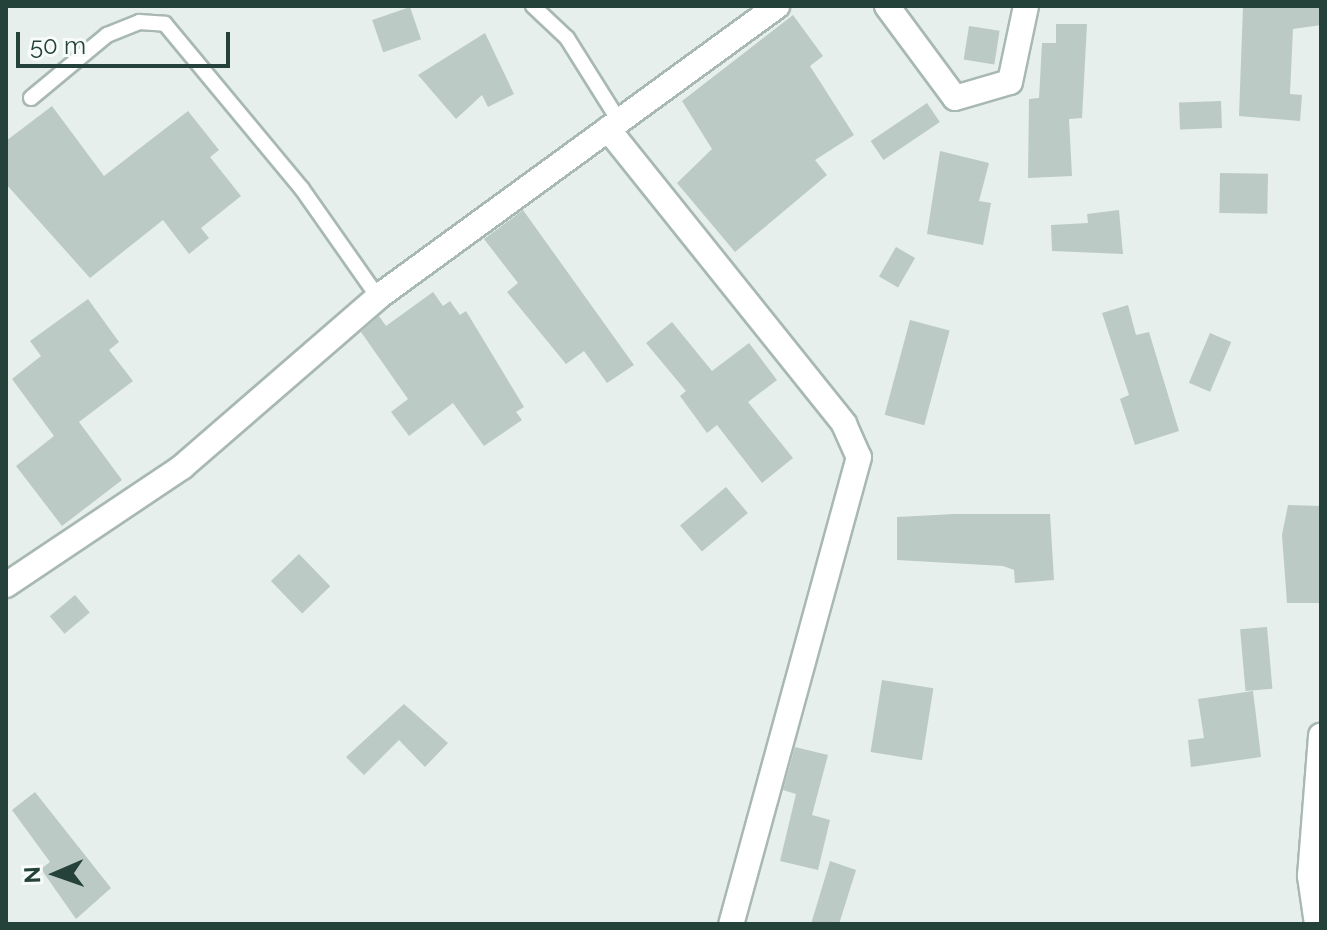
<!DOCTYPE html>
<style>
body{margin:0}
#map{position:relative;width:1327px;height:930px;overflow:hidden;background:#e6efeb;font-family:Raleway,sans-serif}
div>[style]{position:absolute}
.building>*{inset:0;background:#bbcac4;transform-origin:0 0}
.roads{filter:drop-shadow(2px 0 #a8b8b2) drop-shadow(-2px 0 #a8b8b2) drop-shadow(0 2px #a8b8b2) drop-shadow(0 -2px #a8b8b2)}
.service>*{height:14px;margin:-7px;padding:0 7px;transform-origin:7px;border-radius:7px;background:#fff}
.minor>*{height:24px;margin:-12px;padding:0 12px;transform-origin:12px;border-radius:12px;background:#fff}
span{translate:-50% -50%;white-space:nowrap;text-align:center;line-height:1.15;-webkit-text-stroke:6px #f7fbf9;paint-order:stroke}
.frame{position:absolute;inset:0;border:8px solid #24423a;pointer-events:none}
.north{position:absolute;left:16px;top:834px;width:80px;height:80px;-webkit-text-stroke:6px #f7fbf9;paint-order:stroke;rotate:268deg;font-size:22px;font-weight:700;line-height:32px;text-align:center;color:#24423a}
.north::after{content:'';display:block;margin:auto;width:28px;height:36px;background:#24423a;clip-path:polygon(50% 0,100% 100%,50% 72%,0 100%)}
.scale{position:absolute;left:16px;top:32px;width:214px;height:36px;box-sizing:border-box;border:4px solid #24423a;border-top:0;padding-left:10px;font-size:24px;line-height:28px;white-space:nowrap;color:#24423a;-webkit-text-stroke:6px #f7fbf9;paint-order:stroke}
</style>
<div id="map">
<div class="building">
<div style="clip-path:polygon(1243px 6px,1321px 6px,1321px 25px,1293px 29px,1290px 94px,1302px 95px,1300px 121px,1239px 116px)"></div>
<div style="left:410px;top:7px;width:34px;height:40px;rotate:71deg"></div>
<div style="clip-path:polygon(793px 15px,823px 56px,810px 66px,854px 135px,815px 160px,827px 175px,735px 252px,677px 183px,712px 149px,682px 101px)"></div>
<div style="clip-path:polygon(1056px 24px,1087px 24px,1082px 118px,1069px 119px,1072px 176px,1028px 178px,1029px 99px,1039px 98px,1042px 43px,1056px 43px)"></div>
<div style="left:969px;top:26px;width:31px;height:34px;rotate:9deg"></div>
<div style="clip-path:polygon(485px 33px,514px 94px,488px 107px,482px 95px,456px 119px,418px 75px)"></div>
<div style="left:1221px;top:101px;width:27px;height:42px;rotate:88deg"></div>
<div style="left:927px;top:103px;width:23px;height:68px;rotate:56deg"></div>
<div style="clip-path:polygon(52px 106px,104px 176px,188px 111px,219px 150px,210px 157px,241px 196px,201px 228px,209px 238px,189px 254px,163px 220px,90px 278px,6px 184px,6px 141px)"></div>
<div style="clip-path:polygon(940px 151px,989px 163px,979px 201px,991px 203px,983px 245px,927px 234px)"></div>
<div style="left:1220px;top:173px;width:48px;height:40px;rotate:1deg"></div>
<div style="clip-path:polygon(523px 210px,634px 365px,607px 383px,584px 351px,566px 364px,507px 292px,518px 283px,484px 239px)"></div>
<div style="clip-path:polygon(1119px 210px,1123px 254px,1052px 251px,1051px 225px,1088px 223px,1087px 214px)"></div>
<div style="left:896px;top:247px;width:22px;height:34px;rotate:30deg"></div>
<div style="clip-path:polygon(433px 292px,443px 306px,450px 301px,460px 315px,466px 311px,524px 407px,516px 412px,522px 420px,484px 446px,453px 403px,409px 436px,391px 412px,408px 399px,361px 332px,379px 316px,386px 326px)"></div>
<div style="clip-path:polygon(88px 299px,119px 342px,109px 350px,133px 381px,79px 422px,122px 480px,62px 526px,16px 466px,54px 436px,12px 379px,41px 356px,30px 341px)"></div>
<div style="clip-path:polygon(1128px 305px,1136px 335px,1149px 332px,1179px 431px,1135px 445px,1120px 399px,1129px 395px,1102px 313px)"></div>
<div style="left:910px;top:320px;width:41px;height:98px;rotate:15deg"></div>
<div style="clip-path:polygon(672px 322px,712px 371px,749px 343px,777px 380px,748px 402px,793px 458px,762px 483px,717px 425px,707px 433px,680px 396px,686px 391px,646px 343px)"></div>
<div style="left:1210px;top:333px;width:23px;height:54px;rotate:23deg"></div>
<div style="left:726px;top:487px;width:34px;height:60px;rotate:50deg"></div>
<div style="clip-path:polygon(1288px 505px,1321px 506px,1321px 603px,1287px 603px,1282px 535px)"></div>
<div style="clip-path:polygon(955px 514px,1050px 514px,1054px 580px,1015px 583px,1014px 570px,1003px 566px,897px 560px,897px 517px)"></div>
<div style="left:299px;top:554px;width:45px;height:39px;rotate:46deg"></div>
<div style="left:75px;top:595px;width:23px;height:33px;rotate:50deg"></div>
<div style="left:1267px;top:627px;width:62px;height:27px;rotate:85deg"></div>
<div style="left:882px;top:680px;width:52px;height:73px;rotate:9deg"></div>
<div style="clip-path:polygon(1253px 691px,1261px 757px,1191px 767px,1188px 740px,1204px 738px,1198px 699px)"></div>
<div style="clip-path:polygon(404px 704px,448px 743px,425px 767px,399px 740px,364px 775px,346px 757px)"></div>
<div style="clip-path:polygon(795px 747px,828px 755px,812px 815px,830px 820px,818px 870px,780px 861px,796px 794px,783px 790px)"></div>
<div style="clip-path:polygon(35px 792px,111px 888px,76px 919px,41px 869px,50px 862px,12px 810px)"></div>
<div style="clip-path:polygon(830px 861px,856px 870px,839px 924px,811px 924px)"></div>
</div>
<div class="roads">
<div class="service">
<div style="left:533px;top:6px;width:47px;rotate:43.3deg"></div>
<div style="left:567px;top:38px;width:98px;rotate:57.9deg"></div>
<div style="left:31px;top:98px;width:99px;rotate:-39.7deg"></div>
<div style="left:107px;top:35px;width:35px;rotate:-22deg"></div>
<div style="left:139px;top:22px;width:26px;rotate:4deg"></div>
<div style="left:165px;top:24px;width:214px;rotate:50.3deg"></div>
<div style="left:302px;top:189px;width:132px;rotate:54.9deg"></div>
</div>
<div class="minor">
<div style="left:887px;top:6px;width:114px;rotate:53.5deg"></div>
<div style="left:955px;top:98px;width:57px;rotate:-16.2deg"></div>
<div style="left:1010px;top:82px;width:78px;rotate:-78.1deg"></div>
<div style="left:608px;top:129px;width:378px;rotate:51.3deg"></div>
<div style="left:844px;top:424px;width:36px;rotate:66deg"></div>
<div style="left:859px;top:457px;width:484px;rotate:105.3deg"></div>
<div style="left:6px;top:585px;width:212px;rotate:-33.8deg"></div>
<div style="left:182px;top:467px;width:259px;rotate:-40.9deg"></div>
<div style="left:378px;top:297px;width:494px;rotate:-36.1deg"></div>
<div style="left:1317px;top:924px;width:49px;rotate:-98.3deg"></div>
<div style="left:1310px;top:876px;width:141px;rotate:-85.5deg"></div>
</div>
</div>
<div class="frame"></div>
<div class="north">N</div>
<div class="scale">50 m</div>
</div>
